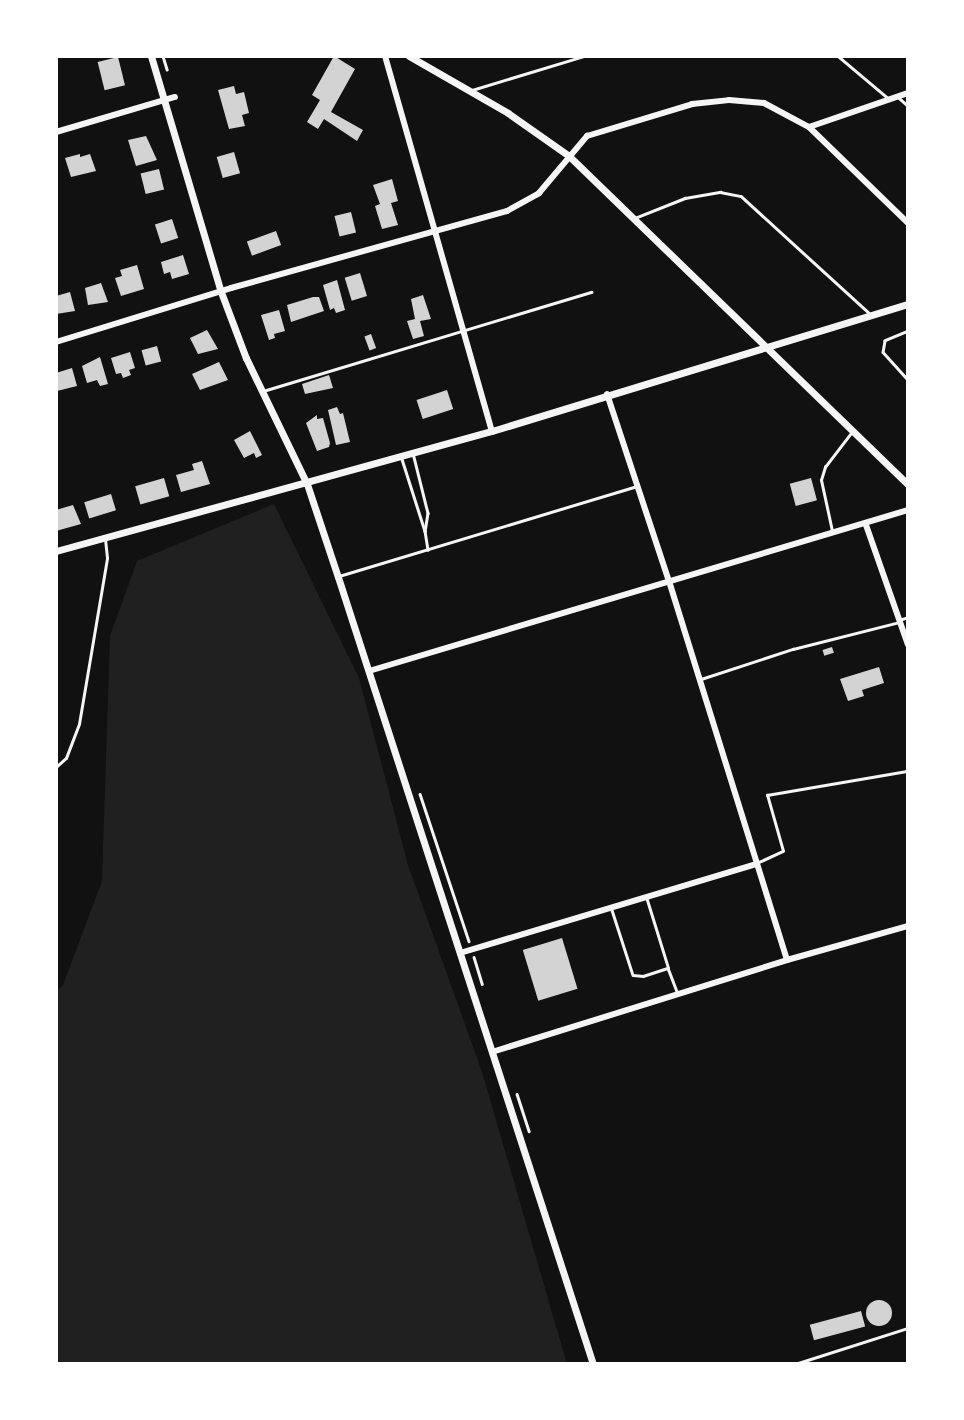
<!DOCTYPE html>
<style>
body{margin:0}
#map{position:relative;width:964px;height:1420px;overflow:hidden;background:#111;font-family:"Times New Roman",serif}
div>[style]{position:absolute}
.green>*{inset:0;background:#202020}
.building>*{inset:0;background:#d3d3d3;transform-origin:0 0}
.round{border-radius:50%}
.path>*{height:2.5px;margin:-1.25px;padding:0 1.25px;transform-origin:1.25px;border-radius:1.25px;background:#f5f5f5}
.service>*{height:2.5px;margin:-1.25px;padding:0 1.25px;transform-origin:1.25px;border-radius:1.25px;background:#f5f5f5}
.minor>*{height:6px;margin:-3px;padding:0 3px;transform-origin:3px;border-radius:3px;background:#f5f5f5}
.tertiary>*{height:7px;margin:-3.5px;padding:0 3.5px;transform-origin:3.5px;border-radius:3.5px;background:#f5f5f5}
span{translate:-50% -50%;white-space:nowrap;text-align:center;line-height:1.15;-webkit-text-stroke:7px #fff;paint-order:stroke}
.frame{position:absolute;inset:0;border:58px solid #fff;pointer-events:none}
</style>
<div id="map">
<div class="green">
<div style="clip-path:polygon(274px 504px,359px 678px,408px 865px,482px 1072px,567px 1364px,56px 1364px,56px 992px,63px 985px,102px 881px,110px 636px,137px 561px)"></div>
</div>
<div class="building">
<div style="clip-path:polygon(334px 56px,355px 69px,331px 112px,363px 130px,357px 141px,324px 119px,318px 129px,307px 122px,320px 100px,312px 95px)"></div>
<div style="left:118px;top:57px;width:29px;height:21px;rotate:76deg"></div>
<div style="clip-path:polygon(234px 86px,236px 94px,244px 92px,249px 113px,242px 115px,245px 126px,229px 129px,218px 90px)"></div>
<div style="clip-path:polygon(146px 136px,157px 160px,136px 166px,128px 140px)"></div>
<div style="left:234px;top:152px;width:22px;height:18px;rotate:74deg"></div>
<div style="clip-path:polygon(80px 154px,80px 157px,90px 154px,96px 171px,71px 177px,65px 158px)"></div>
<div style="left:159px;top:169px;width:21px;height:19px;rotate:76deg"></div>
<div style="clip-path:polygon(392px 179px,398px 201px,391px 203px,398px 225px,382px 229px,375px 206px,380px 204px,373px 185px)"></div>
<div style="left:351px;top:212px;width:21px;height:17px;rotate:76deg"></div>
<div style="left:172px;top:219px;width:20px;height:18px;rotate:72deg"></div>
<div style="left:276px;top:231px;width:15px;height:31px;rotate:70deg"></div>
<div style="clip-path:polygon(183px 255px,189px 274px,172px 279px,170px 272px,164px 274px,161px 262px)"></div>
<div style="clip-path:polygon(137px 265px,144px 289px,121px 296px,115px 278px,122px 276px,120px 270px)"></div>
<div style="left:360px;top:273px;width:24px;height:16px;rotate:73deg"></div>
<div style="clip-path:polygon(337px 280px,345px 310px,336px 313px,334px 308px,330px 310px,323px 285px)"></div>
<div style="clip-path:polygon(101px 283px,108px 302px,88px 305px,85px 288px)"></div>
<div style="clip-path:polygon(70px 292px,75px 311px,56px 314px,56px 296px)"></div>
<div style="clip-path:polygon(423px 295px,431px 319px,420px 321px,424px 336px,413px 339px,407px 321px,415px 319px,411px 299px)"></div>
<div style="clip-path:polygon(313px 297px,319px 297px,324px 311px,291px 322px,287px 305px)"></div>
<div style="clip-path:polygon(279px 310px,285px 331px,274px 334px,275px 338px,269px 340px,261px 315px)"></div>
<div style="clip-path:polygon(207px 330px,218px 349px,198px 354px,190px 338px)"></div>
<div style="left:371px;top:334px;width:15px;height:7px;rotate:70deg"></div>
<div style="left:157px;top:346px;width:16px;height:16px;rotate:75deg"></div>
<div style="clip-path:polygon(130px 352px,135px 368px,129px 370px,131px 375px,123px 378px,121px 373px,116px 374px,111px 358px)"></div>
<div style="clip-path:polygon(100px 357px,108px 384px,100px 386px,97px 380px,87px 383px,82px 366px)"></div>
<div style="clip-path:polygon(219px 362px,228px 380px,200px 390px,192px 374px)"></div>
<div style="clip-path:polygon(72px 368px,77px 386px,57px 391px,56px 373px)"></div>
<div style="clip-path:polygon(329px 375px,333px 388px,305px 394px,302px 384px)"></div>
<div style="left:447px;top:390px;width:20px;height:32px;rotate:72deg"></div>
<div style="clip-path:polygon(337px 407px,340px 414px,343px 413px,350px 442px,336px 445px,328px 410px)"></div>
<div style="clip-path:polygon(317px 415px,317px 419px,323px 418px,330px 443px,329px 447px,317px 451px,306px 423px)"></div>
<div style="clip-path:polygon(250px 431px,262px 455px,256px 458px,254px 453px,244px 458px,234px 440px)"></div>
<div style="clip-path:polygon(202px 461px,210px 484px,181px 492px,176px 475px,194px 470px,192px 464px)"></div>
<div style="left:164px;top:478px;width:19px;height:30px;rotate:74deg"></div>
<div style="left:811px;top:478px;width:23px;height:22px;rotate:75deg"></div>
<div style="left:111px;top:494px;width:17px;height:28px;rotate:73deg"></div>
<div style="clip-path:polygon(73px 505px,81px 524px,56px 531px,56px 510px)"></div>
<div style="left:832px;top:647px;width:6px;height:10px;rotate:72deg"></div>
<div style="clip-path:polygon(879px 667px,884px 683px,862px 690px,864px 696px,848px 701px,840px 679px)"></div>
<div style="left:562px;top:938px;width:53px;height:41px;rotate:73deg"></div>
<div class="round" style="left:866px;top:1300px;width:26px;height:26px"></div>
<div style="left:861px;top:1311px;width:16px;height:53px;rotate:75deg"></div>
</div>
<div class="path">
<div style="left:163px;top:56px;width:14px;rotate:73deg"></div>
<div style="left:420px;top:794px;width:155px;rotate:71.6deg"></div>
<div style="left:474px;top:957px;width:28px;rotate:73deg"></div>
<div style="left:517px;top:1094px;width:39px;rotate:72deg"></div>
<div style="left:795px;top:1364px;width:119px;rotate:-17.7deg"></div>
</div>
<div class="service">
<div style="left:838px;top:56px;width:67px;rotate:40.1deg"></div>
<div style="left:472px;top:90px;width:117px;rotate:-16.9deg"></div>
<div style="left:898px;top:97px;width:13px;rotate:42deg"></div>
<div style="left:635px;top:218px;width:54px;rotate:-21.8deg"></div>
<div style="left:685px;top:198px;width:36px;rotate:-10deg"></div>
<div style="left:720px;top:192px;width:21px;rotate:11deg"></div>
<div style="left:741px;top:196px;width:173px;rotate:42.4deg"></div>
<div style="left:908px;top:331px;width:25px;rotate:157deg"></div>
<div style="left:885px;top:341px;width:11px;rotate:100deg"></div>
<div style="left:883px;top:352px;width:38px;rotate:48deg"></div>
<div style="left:263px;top:391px;width:343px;rotate:-16.8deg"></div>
<div style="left:413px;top:453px;width:62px;rotate:76deg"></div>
<div style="left:428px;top:513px;width:18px;rotate:99deg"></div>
<div style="left:401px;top:456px;width:79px;rotate:72.3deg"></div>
<div style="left:425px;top:531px;width:19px;rotate:81deg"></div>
<div style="left:832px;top:531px;width:52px;rotate:-102.2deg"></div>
<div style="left:821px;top:480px;width:14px;rotate:-73deg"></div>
<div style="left:825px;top:467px;width:43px;rotate:-52.6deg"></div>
<div style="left:339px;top:576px;width:311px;rotate:-16.8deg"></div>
<div style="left:899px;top:620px;width:9px;rotate:-18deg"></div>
<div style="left:701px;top:679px;width:97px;rotate:-18.1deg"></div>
<div style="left:793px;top:649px;width:110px;rotate:-14.2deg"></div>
<div style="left:56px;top:767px;width:13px;rotate:-42deg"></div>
<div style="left:66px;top:758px;width:36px;rotate:-69deg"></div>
<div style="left:79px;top:724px;width:168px;rotate:-80.4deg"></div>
<div style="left:107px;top:558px;width:20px;rotate:-96deg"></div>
<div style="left:759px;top:862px;width:26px;rotate:-25deg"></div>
<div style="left:783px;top:851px;width:58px;rotate:-105.9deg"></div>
<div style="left:767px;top:795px;width:143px;rotate:-9.7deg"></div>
<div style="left:611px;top:907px;width:71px;rotate:72.1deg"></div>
<div style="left:633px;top:975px;width:10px;rotate:6deg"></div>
<div style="left:643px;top:976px;width:26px;rotate:-18deg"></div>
<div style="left:668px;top:968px;width:74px;rotate:-107.2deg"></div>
<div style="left:668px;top:968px;width:28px;rotate:69deg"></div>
</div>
<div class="minor">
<div style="left:385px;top:56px;width:390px;rotate:74.1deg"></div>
<div style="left:809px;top:127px;width:105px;rotate:-19deg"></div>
<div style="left:56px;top:132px;width:124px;rotate:-16.4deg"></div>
<div style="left:56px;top:342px;width:183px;rotate:-17.1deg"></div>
<div style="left:231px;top:288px;width:287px;rotate:-15.6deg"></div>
<div style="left:507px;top:211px;width:37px;rotate:-29deg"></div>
<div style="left:539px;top:193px;width:75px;rotate:-49.9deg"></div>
<div style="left:587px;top:136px;width:110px;rotate:-16.9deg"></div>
<div style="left:692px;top:104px;width:37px;rotate:-6deg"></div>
<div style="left:729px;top:100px;width:35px;rotate:5deg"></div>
<div style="left:764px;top:103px;width:51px;rotate:28.1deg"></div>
<div style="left:809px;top:127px;width:138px;rotate:44.1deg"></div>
<div style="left:607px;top:394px;width:197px;rotate:71.7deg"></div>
<div style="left:669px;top:581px;width:397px;rotate:72.7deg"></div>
<div style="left:866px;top:525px;width:127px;rotate:70.7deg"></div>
<div style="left:369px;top:671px;width:563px;rotate:-16.63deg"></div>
<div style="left:460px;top:953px;width:309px;rotate:-16.7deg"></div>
<div style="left:492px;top:1052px;width:309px;rotate:-17.3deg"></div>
<div style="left:787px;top:960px;width:126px;rotate:-15.7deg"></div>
</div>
<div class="tertiary">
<div style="left:151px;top:56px;width:246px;rotate:73.5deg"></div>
<div style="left:221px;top:292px;width:71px;rotate:69.3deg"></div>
<div style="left:246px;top:358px;width:140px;rotate:64.2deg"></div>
<div style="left:307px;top:484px;width:98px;rotate:71.6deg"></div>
<div style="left:338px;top:577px;width:827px;rotate:72.05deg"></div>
<div style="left:409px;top:56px;width:114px;rotate:29.9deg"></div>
<div style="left:508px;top:113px;width:75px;rotate:35.2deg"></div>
<div style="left:569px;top:156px;width:472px;rotate:44.1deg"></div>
<div style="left:56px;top:551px;width:452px;rotate:-15.4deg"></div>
<div style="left:492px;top:431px;width:435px;rotate:-17deg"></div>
</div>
<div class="frame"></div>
</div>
